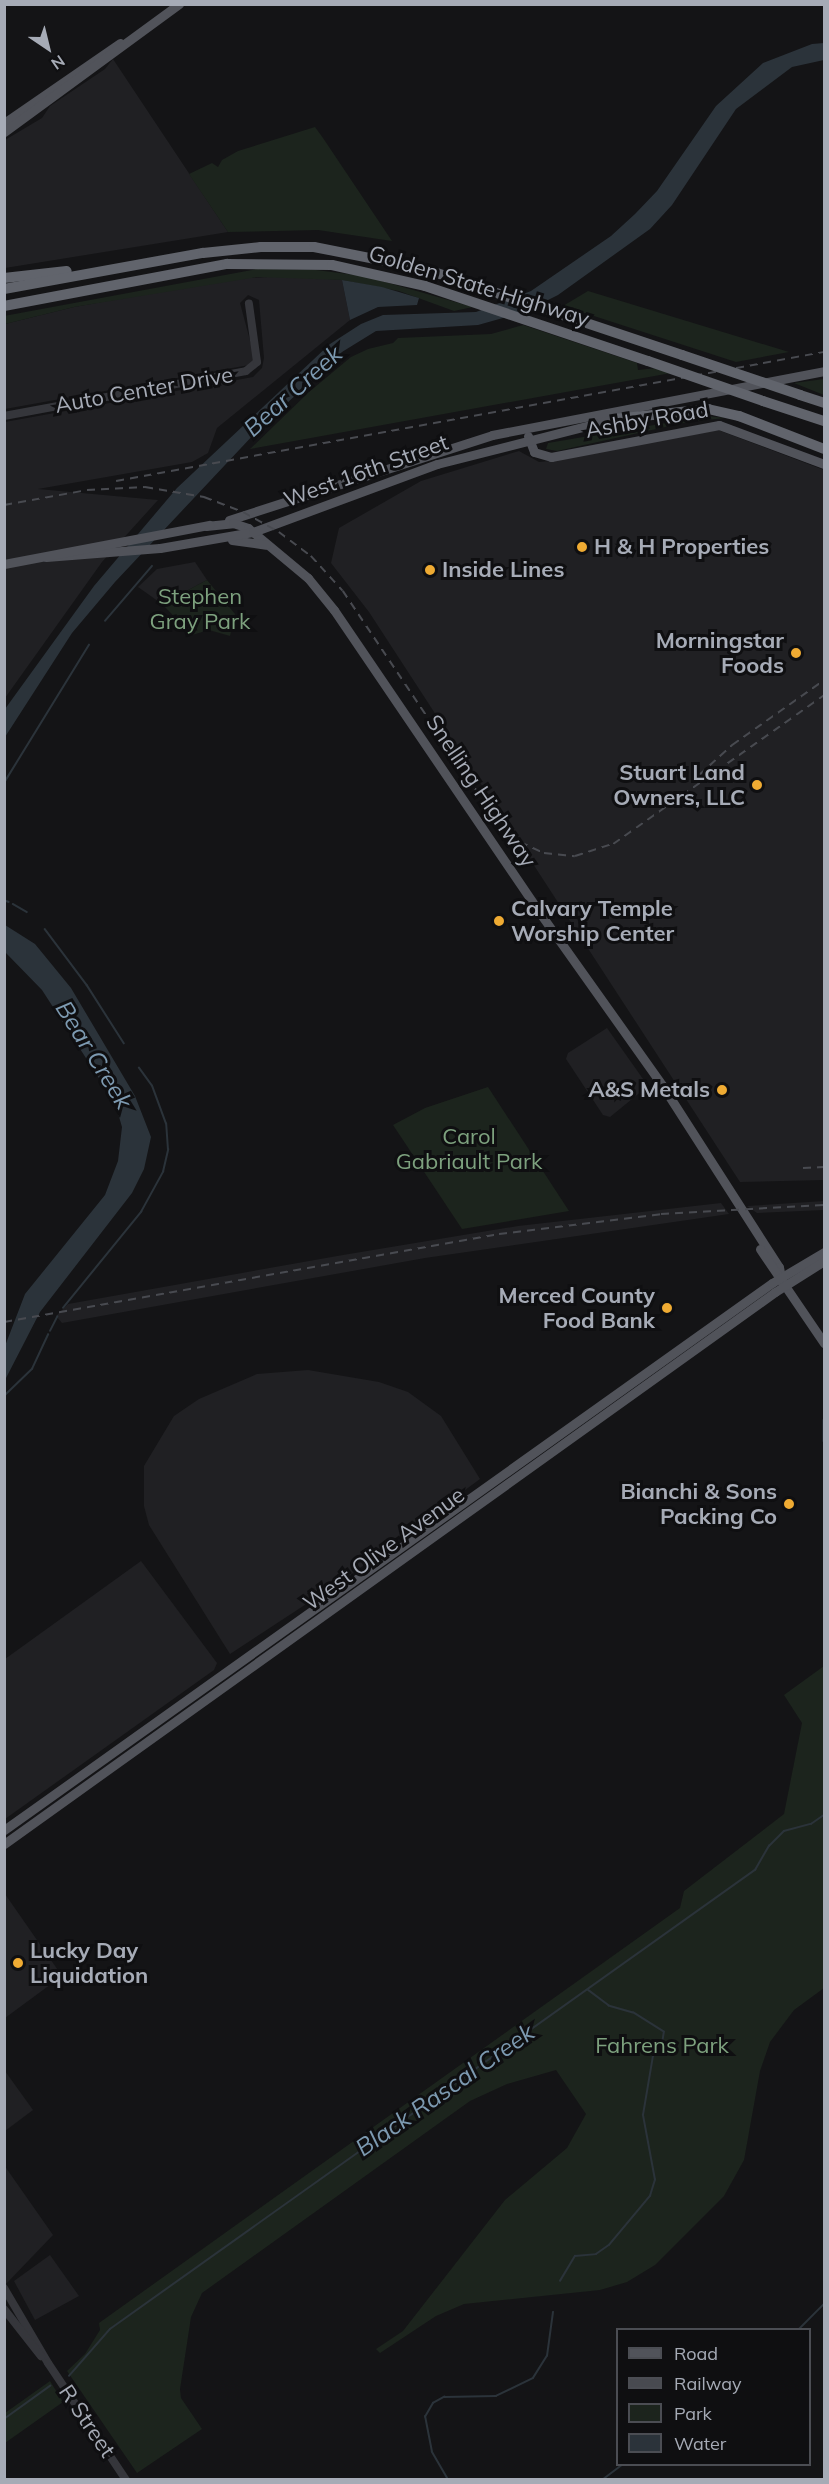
<!DOCTYPE html>
<style>
body{margin:0}
#map{position:relative;width:829px;height:2484px;overflow:hidden;background:#141416;font-family:Mulish,sans-serif}
div>[style]{position:absolute}
.built>*{inset:0;background:#202023}
.green>*{inset:0;background:#1c241d}
.water>*{inset:0;background:#2b333a}
.stream>*{height:1.5px;margin:-0.75px;padding:0 0.75px;transform-origin:0.75px;border-radius:0.75px;background:#2b333a}
.minor>*{height:8px;margin:-4px;padding:0 4px;transform-origin:4px;border-radius:4px;background:#35363b}
.major>*{height:9px;margin:-4.5px;padding:0 4.5px;transform-origin:4.5px;border-radius:4.5px;background:#51535a}
.highway>*{height:10px;margin:-5px;padding:0 5px;transform-origin:5px;border-radius:5px;background:#61646c}
.rail>*{height:1.5px;margin-top:-0.75px;transform-origin:0;background:repeating-linear-gradient(90deg,#484a50 0 8px,transparent 0 14px)}
.highway-bridge>*{height:10px;margin:-5px;padding:0 5px;transform-origin:5px;border-radius:5px;background:#61646c}
.dots>*{width:16px;height:16px;translate:-50% -50%;box-sizing:border-box;border:3px solid #0f0f11;border-radius:50%}
span{translate:-50% -50%;white-space:nowrap;text-align:center;line-height:1.15;-webkit-text-stroke:6px #0f0f11;paint-order:stroke}
.street-label{font-size:22px;color:#a6abb6}
.poi-label{font-size:22px;color:#a6abb6;font-weight:700}
.left{translate:0 -50%;text-align:left}
.right{translate:-100% -50%;text-align:right}
.park-label{font-size:22px;color:#7da17e}
.water-label{font-size:24px;color:#7d9ab1;font-style:italic}
.frame{position:absolute;inset:0;border:6px solid #a6abb6;pointer-events:none}
.legend{position:absolute;left:616px;top:2328px;width:195px;height:138px;box-sizing:border-box;background:#0f0f11;border:2px solid #4b4d53;margin:0;padding:8px 10px;list-style:none;font-size:18px;color:#a6abb6}
.legend li{display:flex;align-items:center;gap:12px;height:30px}
.legend b{width:30px;border:2px solid #4b4d53}
.north{position:absolute;left:18px;top:18px;width:60px;height:60px;-webkit-text-stroke:4px #0f0f11;paint-order:stroke;rotate:145deg;font-size:16px;font-weight:700;line-height:24px;text-align:center;color:#a6abb6}
.north::after{content:'';display:block;margin:auto;width:21px;height:27px;background:#a6abb6;clip-path:polygon(50% 0,100% 100%,50% 72%,0 100%)}
</style>
<div id="map">
<div class="built">
<div style="clip-path:polygon(113px 59px,228px 232px,5px 268px,5px 140px,42px 118px,50px 106px,105px 69px)"></div>
<div style="clip-path:polygon(285px 276px,342px 280px,350px 320px,217px 428px,208px 453px,192px 462px,38px 489px,158px 500px,102px 562px,5px 698px,5px 422px,253px 377px,262px 368px,264px 358px,259px 300px,248px 295px,240px 303px,255px 359px,249px 365px,5px 409px,5px 324px,74px 307px,230px 279px)"></div>
<div style="clip-path:polygon(718px 430px,824px 470px,824px 1180px,740px 1182px,369px 612px,331px 563px,339px 528px,421px 481px,519px 451px,539px 462px,550px 461px)"></div>
<div style="clip-path:polygon(195px 562px,207px 580px,162px 604px,138px 587px,157px 569px)"></div>
<div style="clip-path:polygon(607px 1028px,648px 1086px,610px 1117px,603px 1115px,566px 1059px,568px 1053px)"></div>
<div style="clip-path:polygon(824px 1201px,824px 1210px,757px 1213px,747px 1206px)"></div>
<div style="clip-path:polygon(721px 1203px,729px 1214px,425px 1258px,62px 1323px,56px 1316px,68px 1304px,343px 1255px,518px 1226px)"></div>
<div style="clip-path:polygon(308px 1370px,379px 1382px,408px 1392px,441px 1416px,480px 1479px,349px 1576px,230px 1654px,149px 1525px,144px 1506px,144px 1466px,174px 1416px,199px 1399px,257px 1374px)"></div>
<div style="clip-path:polygon(141px 1561px,217px 1663px,214px 1670px,5px 1819px,5px 1659px)"></div>
<div style="clip-path:polygon(5px 1894px,62px 1976px,5px 2018px,4px 2018px)"></div>
<div style="clip-path:polygon(5px 2071px,33px 2110px,5px 2131px,4px 2131px)"></div>
<div style="clip-path:polygon(4px 2165px,53px 2235px,5px 2285px,4px 2285px)"></div>
<div style="clip-path:polygon(50px 2255px,79px 2296px,35px 2320px,14px 2281px)"></div>
</div>
<div class="green">
<div style="clip-path:polygon(315px 127px,323px 138px,392px 241px,318px 230px,228px 232px,189px 174px,212px 163px,218px 167px,222px 160px,238px 151px)"></div>
<div style="clip-path:polygon(257px 269px,316px 270px,364px 276px,473px 307px,454px 311px,399px 291px,342px 280px,257px 277px,74px 307px,5px 324px,4px 316px)"></div>
<div style="clip-path:polygon(588px 291px,789px 352px,736px 362px,563px 306px)"></div>
<div style="clip-path:polygon(523px 325px,637px 363px,638px 370px,657px 368px,671px 373px,250px 449px,309px 392px,351px 357px,368px 349px,393px 343px,398px 338px,491px 334px)"></div>
<div style="clip-path:polygon(824px 379px,824px 395px,794px 383px)"></div>
<div style="clip-path:polygon(707px 416px,725px 418px,688px 422px,557px 451px,546px 449px,548px 443px)"></div>
<div style="clip-path:polygon(207px 580px,235px 614px,230px 636px,209px 630px,192px 635px,162px 604px)"></div>
<div style="clip-path:polygon(488px 1087px,569px 1211px,462px 1229px,393px 1125px,425px 1108px)"></div>
<div style="clip-path:polygon(824px 1666px,824px 1988px,794px 2010px,770px 2042px,760px 2071px,744px 2160px,724px 2196px,655px 2265px,627px 2282px,600px 2290px,464px 2304px,436px 2316px,380px 2353px,376px 2349px,403px 2331px,505px 2200px,567px 2148px,586px 2114px,556px 2070px,507px 2084px,470px 2101px,202px 2293px,191px 2317px,180px 2389px,181px 2398px,202px 2429px,137px 2473px,67px 2371px,85px 2354px,100px 2330px,99px 2323px,680px 1908px,684px 1891px,784px 1814px,802px 1723px,784px 1695px)"></div>
<div style="clip-path:polygon(50px 2381px,63px 2402px,5px 2443px,5px 2413px)"></div>
</div>
<div class="water">
<div style="clip-path:polygon(824px 43px,824px 60px,792px 67px,736px 109px,672px 205px,650px 229px,558px 295px,524px 312px,478px 325px,376px 331px,342px 352px,257px 431px,115px 582px,72px 633px,5px 737px,5px 709px,94px 586px,177px 488px,330px 344px,361px 324px,383px 315px,476px 312px,531px 291px,611px 236px,635px 214px,657px 191px,716px 106px,763px 63px,812px 44px)"></div>
<div style="clip-path:polygon(342px 280px,382px 287px,419px 298px,417px 305px,378px 307px,350px 320px)"></div>
<div style="clip-path:polygon(5px 925px,35px 944px,71px 988px,135px 1096px,151px 1137px,144px 1169px,132px 1193px,40px 1312px,5px 1380px,5px 1346px,25px 1294px,105px 1195px,118px 1161px,122px 1127px,115px 1103px,42px 990px,5px 952px)"></div>
</div>
<div class="stream">
<div style="left:105px;top:621px;width:72px;rotate:-49.5deg"></div>
<div style="left:4px;top:783px;width:162px;rotate:-58.4deg"></div>
<div style="left:4px;top:900px;width:5px;rotate:22deg"></div>
<div style="left:13px;top:904px;width:16px;rotate:30deg"></div>
<div style="left:45px;top:929px;width:70px;rotate:53.1deg"></div>
<div style="left:87px;top:985px;width:69px;rotate:57.5deg"></div>
<div style="left:63px;top:1308px;width:124px;rotate:-50.9deg"></div>
<div style="left:141px;top:1212px;width:46px;rotate:-61.2deg"></div>
<div style="left:163px;top:1172px;width:23px;rotate:-77deg"></div>
<div style="left:168px;top:1150px;width:26px;rotate:-94deg"></div>
<div style="left:166px;top:1124px;width:40px;rotate:-110.2deg"></div>
<div style="left:152px;top:1086px;width:22px;rotate:-126deg"></div>
<div style="left:50px;top:1331px;width:16px;rotate:-63deg"></div>
<div style="left:4px;top:1396px;width:39px;rotate:-44deg"></div>
<div style="left:32px;top:1369px;width:38px;rotate:-65deg"></div>
<div style="left:824px;top:1420px;width:21px;rotate:90deg"></div>
<div style="left:560px;top:2281px;width:29px;rotate:-59deg"></div>
<div style="left:575px;top:2256px;width:21px;rotate:-5deg"></div>
<div style="left:596px;top:2254px;width:16px;rotate:-35deg"></div>
<div style="left:609px;top:2245px;width:64px;rotate:-50.1deg"></div>
<div style="left:650px;top:2196px;width:17px;rotate:-73deg"></div>
<div style="left:655px;top:2180px;width:66px;rotate:-100.5deg"></div>
<div style="left:643px;top:2115px;width:60px;rotate:-80.4deg"></div>
<div style="left:653px;top:2056px;width:10px;rotate:-37deg"></div>
<div style="left:661px;top:2050px;width:18px;rotate:-81deg"></div>
<div style="left:664px;top:2032px;width:36px;rotate:-148deg"></div>
<div style="left:633px;top:2013px;width:25px;rotate:-164deg"></div>
<div style="left:609px;top:2006px;width:26px;rotate:-143deg"></div>
<div style="left:798px;top:2330px;width:37px;rotate:-45deg"></div>
<div style="left:69px;top:2376px;width:62px;rotate:-48.9deg"></div>
<div style="left:110px;top:2329px;width:792px;rotate:-35.44deg"></div>
<div style="left:755px;top:1870px;width:28px;rotate:-60deg"></div>
<div style="left:769px;top:1846px;width:21px;rotate:-45deg"></div>
<div style="left:784px;top:1831px;width:28px;rotate:-15deg"></div>
<div style="left:811px;top:1824px;width:16px;rotate:-35deg"></div>
<div style="left:4px;top:2419px;width:57px;rotate:-35.7deg"></div>
<div style="left:448px;top:2480px;width:32px;rotate:-120deg"></div>
<div style="left:432px;top:2452px;width:36px;rotate:-101deg"></div>
<div style="left:425px;top:2417px;width:16px;rotate:-60deg"></div>
<div style="left:433px;top:2403px;width:13px;rotate:-29deg"></div>
<div style="left:444px;top:2397px;width:52px;rotate:-1.1deg"></div>
<div style="left:496px;top:2396px;width:41px;rotate:-25.9deg"></div>
<div style="left:533px;top:2378px;width:26px;rotate:-58deg"></div>
<div style="left:547px;top:2356px;width:44px;rotate:-82.2deg"></div>
<div style="left:602px;top:2480px;width:26px;rotate:-37deg"></div>
</div>
<div class="minor">
<div style="left:4px;top:416px;width:246px;rotate:-10.5deg"></div>
<div style="left:246px;top:371px;width:14px;rotate:-39deg"></div>
<div style="left:257px;top:362px;width:59px;rotate:-97.9deg"></div>
<div style="left:4px;top:2288px;width:87px;rotate:59.6deg"></div>
<div style="left:48px;top:2363px;width:141px;rotate:56.3deg"></div>
<div style="left:4px;top:2309px;width:60px;rotate:51.8deg"></div>
</div>
<div class="major">
<div style="left:4px;top:123px;width:141px;rotate:-34.6deg"></div>
<div style="left:4px;top:132px;width:217px;rotate:-36.2deg"></div>
<div style="left:528px;top:436px;width:17px;rotate:69deg"></div>
<div style="left:534px;top:452px;width:18px;rotate:16deg"></div>
<div style="left:551px;top:457px;width:171px;rotate:-10.8deg"></div>
<div style="left:719px;top:425px;width:112px;rotate:20.4deg"></div>
<div style="left:229px;top:520px;width:276px;rotate:-17.9deg"></div>
<div style="left:492px;top:435px;width:338px;rotate:-10.9deg"></div>
<div style="left:206px;top:526px;width:27px;rotate:-6deg"></div>
<div style="left:233px;top:523px;width:16px;rotate:18deg"></div>
<div style="left:248px;top:528px;width:78px;rotate:39.8deg"></div>
<div style="left:308px;top:578px;width:41px;rotate:50.9deg"></div>
<div style="left:334px;top:610px;width:361px;rotate:55.8deg"></div>
<div style="left:537px;top:909px;width:216px;rotate:54.6deg"></div>
<div style="left:662px;top:1085px;width:216px;rotate:57.3deg"></div>
<div style="left:779px;top:1267px;width:10px;rotate:79deg"></div>
<div style="left:232px;top:540px;width:34px;rotate:8deg"></div>
<div style="left:46px;top:557px;width:114px;rotate:-4.5deg"></div>
<div style="left:160px;top:548px;width:94px;rotate:-9.8deg"></div>
<div style="left:253px;top:532px;width:196px;rotate:-20.3deg"></div>
<div style="left:437px;top:464px;width:190px;rotate:-14.3deg"></div>
<div style="left:4px;top:564px;width:209px;rotate:-10.8deg"></div>
<div style="left:760px;top:1249px;width:114px;rotate:55.8deg"></div>
<div style="left:4px;top:1830px;width:943px;rotate:-35.46deg"></div>
<div style="left:772px;top:1283px;width:61px;rotate:-30.8deg"></div>
<div style="left:4px;top:1844px;width:948px;rotate:-35.6deg"></div>
<div style="left:775px;top:1292px;width:58px;rotate:-32.3deg"></div>
</div>
<div class="highway">
<div style="left:4px;top:278px;width:63px;rotate:-6.3deg"></div>
<div style="left:4px;top:289px;width:202px;rotate:-10.3deg"></div>
<div style="left:203px;top:253px;width:58px;rotate:-5.9deg"></div>
<div style="left:261px;top:247px;width:53px"></div>
<div style="left:314px;top:247px;width:113px;rotate:11.2deg"></div>
<div style="left:425px;top:269px;width:271px;rotate:18.5deg"></div>
<div style="left:4px;top:306px;width:227px;rotate:-10.7deg"></div>
<div style="left:227px;top:264px;width:105px;rotate:0.5deg"></div>
<div style="left:332px;top:265px;width:95px;rotate:12.7deg"></div>
<div style="left:425px;top:286px;width:235px;rotate:18.6deg"></div>
<div style="left:800px;top:395px;width:25px;rotate:18deg"></div>
<div style="left:763px;top:401px;width:64px;rotate:18.2deg"></div>
<div style="left:615px;top:419px;width:94px;rotate:-6.1deg"></div>
<div style="left:708px;top:409px;width:32px;rotate:13deg"></div>
<div style="left:739px;top:416px;width:91px;rotate:21.2deg"></div>
</div>
<div class="rail">
<div style="left:116px;top:481px;width:720px;rotate:-10.33deg"></div>
<div style="left:4px;top:505px;width:84px;rotate:-10.2deg"></div>
<div style="left:87px;top:490px;width:58px;rotate:-3deg"></div>
<div style="left:145px;top:487px;width:60px;rotate:9.6deg"></div>
<div style="left:204px;top:497px;width:42px;rotate:21deg"></div>
<div style="left:243px;top:512px;width:41px;rotate:29.1deg"></div>
<div style="left:279px;top:532px;width:40px;rotate:37deg"></div>
<div style="left:311px;top:556px;width:47px;rotate:47.6deg"></div>
<div style="left:343px;top:591px;width:277px;rotate:56.2deg"></div>
<div style="left:497px;top:821px;width:31px;rotate:42deg"></div>
<div style="left:520px;top:842px;width:26px;rotate:25deg"></div>
<div style="left:544px;top:853px;width:31px;rotate:6deg"></div>
<div style="left:575px;top:856px;width:40px;rotate:-18deg"></div>
<div style="left:613px;top:844px;width:258px;rotate:-35.2deg"></div>
<div style="left:699px;top:775px;width:45px;rotate:-42.3deg"></div>
<div style="left:732px;top:745px;width:113px;rotate:-35.2deg"></div>
<div style="left:803px;top:1168px;width:21px;rotate:-3deg"></div>
<div style="left:4px;top:1322px;width:503px;rotate:-10.08deg"></div>
<div style="left:499px;top:1234px;width:163px;rotate:-7deg"></div>
<div style="left:661px;top:1214px;width:163px;rotate:-3.2deg"></div>
</div>
<div class="highway-bridge">
<div style="left:682px;top:355px;width:125px;rotate:18.7deg"></div>
<div style="left:648px;top:361px;width:122px;rotate:19.2deg"></div>
</div>
<div class="dots">
<div style="left:582px;top:547px;background:#efab33"></div>
<div style="left:430px;top:570px;background:#efab33"></div>
<div style="left:796px;top:653px;background:#efab33"></div>
<div style="left:757px;top:785px;background:#efab33"></div>
<div style="left:499px;top:921px;background:#efab33"></div>
<div style="left:722px;top:1090px;background:#efab33"></div>
<div style="left:667px;top:1308px;background:#efab33"></div>
<div style="left:789px;top:1504px;background:#efab33"></div>
<div style="left:18px;top:1963px;background:#efab33"></div>
</div>
<div class="street-label">
<span style="left:479px;top:286px;rotate:17deg">Golden State Highway</span>
<span style="left:144px;top:390px;rotate:-10deg">Auto Center Drive</span>
<span style="left:647px;top:420px;rotate:-10deg">Ashby Road</span>
<span style="left:366px;top:471px;rotate:-20deg">West 16th Street</span>
<span style="left:481px;top:791px;rotate:56deg">Snelling Highway</span>
<span style="left:384px;top:1549px;rotate:-36deg">West Olive Avenue</span>
<span style="left:87px;top:2421px;rotate:56deg">R Street</span>
</div>
<div class="poi-label">
<span class="left" style="left:594px;top:547px">H &amp; H Properties</span>
<span class="left" style="left:442px;top:570px">Inside Lines</span>
<span class="right" style="left:784px;top:653px">Morningstar<br>Foods</span>
<span class="right" style="left:745px;top:785px">Stuart Land<br>Owners, LLC</span>
<span class="left" style="left:511px;top:921px">Calvary Temple<br>Worship Center</span>
<span class="right" style="left:710px;top:1090px">A&amp;S Metals</span>
<span class="right" style="left:655px;top:1308px">Merced County<br>Food Bank</span>
<span class="right" style="left:777px;top:1504px">Bianchi &amp; Sons<br>Packing Co</span>
<span class="left" style="left:30px;top:1963px">Lucky Day<br>Liquidation</span>
</div>
<div class="park-label">
<span style="left:200px;top:609px">Stephen<br>Gray Park</span>
<span style="left:469px;top:1149px">Carol<br>Gabriault Park</span>
<span style="left:662px;top:2046px">Fahrens Park</span>
</div>
<div class="water-label">
<span style="left:293px;top:391px;rotate:-42deg">Bear Creek</span>
<span style="left:94px;top:1055px;rotate:58deg">Bear Creek</span>
<span style="left:445px;top:2090px;rotate:-35deg">Black Rascal Creek</span>
</div>
<div class="frame"></div>
<ul class="legend">
<li><b style="height:8px;background:#51535a"></b>Road</li>
<li><b style="height:8px;background:#484a50"></b>Railway</li>
<li><b style="height:16px;background:#1c241d"></b>Park</li>
<li><b style="height:16px;background:#2b333a"></b>Water</li>
</ul>
<div class="north">N</div>
</div>
